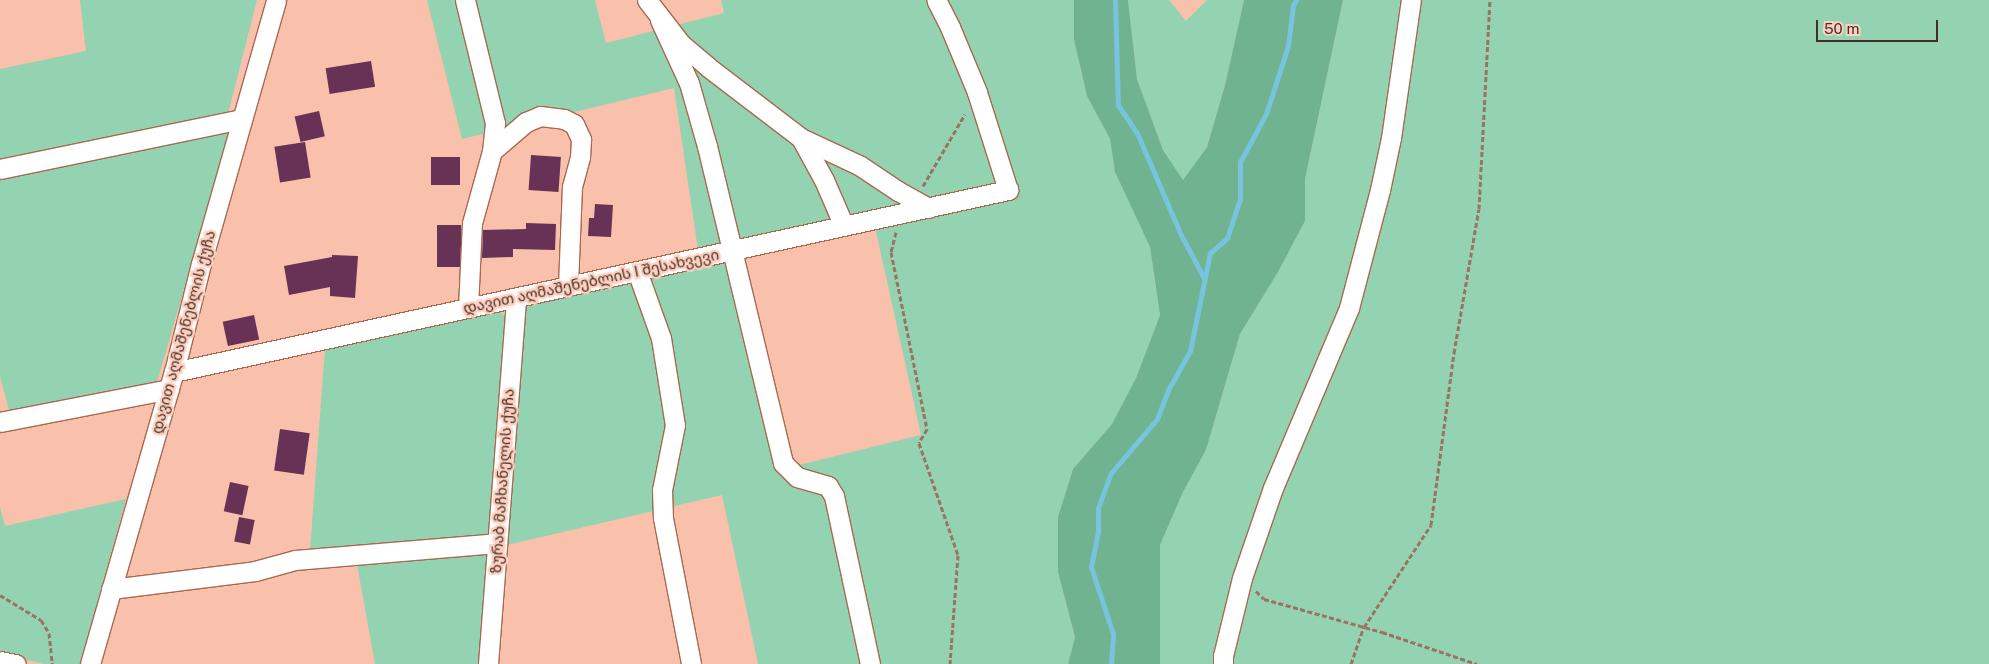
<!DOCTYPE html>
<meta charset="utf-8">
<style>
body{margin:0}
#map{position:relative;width:1989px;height:664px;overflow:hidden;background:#f9c0ab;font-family:"Public Sans","Noto Sans Georgian",sans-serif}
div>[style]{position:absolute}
.green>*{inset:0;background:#93d3b1}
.forest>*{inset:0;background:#70b391}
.stream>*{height:5px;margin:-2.5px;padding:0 2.5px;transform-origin:2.5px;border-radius:2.5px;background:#76c4dd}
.building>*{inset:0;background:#673256;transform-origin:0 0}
.path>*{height:3px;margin-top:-1.5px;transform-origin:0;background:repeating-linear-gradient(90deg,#9c7263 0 5px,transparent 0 7.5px)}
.roads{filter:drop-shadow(1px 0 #a86850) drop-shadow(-1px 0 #a86850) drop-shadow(0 1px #a86850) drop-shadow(0 -1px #a86850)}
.minor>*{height:19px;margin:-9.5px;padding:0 9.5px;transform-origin:9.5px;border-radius:9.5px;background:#fff}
span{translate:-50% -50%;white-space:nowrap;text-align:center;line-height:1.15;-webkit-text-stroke:5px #fdd1c1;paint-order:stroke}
.street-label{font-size:15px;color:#492d23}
.scale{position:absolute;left:1816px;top:20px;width:122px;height:22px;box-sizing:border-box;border:2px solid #492d23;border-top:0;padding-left:6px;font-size:15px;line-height:18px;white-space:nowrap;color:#492d23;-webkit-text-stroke:4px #fdd1c1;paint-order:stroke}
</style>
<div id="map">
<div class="green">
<div style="clip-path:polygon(80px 0,257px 0,228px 114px,0 163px,0 69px,86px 51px)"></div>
<div style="clip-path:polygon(evenodd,427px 0,595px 0,606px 43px,724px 13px,721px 0,1074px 0,1074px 40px,1087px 96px,1110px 139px,1115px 172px,1150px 247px,1160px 315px,1136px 378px,1112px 424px,1073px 469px,1058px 517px,1058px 572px,1075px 637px,1068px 664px,758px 664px,722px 495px,503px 546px,528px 288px,698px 250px,674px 88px,462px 139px,427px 0,875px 227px,921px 435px,787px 468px,738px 256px,875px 227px)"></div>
<div style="clip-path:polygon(1128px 0,1169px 0,1186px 21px,1207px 0,1244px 0,1225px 85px,1207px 147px,1183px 180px,1163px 150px,1137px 79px)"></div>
<div style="clip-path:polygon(1343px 0,1989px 0,1989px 664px,1160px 664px,1160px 545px,1183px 492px,1206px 450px,1240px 334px,1278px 272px,1305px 221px,1305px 179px)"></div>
<div style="clip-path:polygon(231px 126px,156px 386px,10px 414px,0 376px,0 175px)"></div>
<div style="clip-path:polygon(498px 310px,506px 317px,491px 532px,486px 539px,310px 551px,325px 347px)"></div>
<div style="clip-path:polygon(126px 499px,80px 664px,44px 664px,0 654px,0 507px,5px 526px)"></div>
<div style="clip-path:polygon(489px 551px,483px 664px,375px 664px,356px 559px)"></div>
</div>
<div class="forest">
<div style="clip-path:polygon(1074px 0,1128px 0,1137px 79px,1163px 150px,1183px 180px,1207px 147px,1225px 85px,1244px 0,1343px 0,1305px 179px,1305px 221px,1278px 272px,1240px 334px,1206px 450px,1183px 492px,1160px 545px,1160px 664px,1068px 664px,1075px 637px,1058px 572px,1058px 517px,1073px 469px,1112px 424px,1136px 378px,1160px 315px,1150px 247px,1115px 172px,1110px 139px,1087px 96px,1074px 40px)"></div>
</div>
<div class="stream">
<div style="left:1115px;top:0;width:105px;rotate:88.4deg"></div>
<div style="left:1118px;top:105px;width:34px;rotate:56deg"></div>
<div style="left:1137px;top:133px;width:111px;rotate:66.7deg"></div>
<div style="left:1181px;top:235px;width:49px;rotate:61.9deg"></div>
<div style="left:1111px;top:664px;width:30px;rotate:-86deg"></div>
<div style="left:1113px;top:634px;width:71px;rotate:-108.2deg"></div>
<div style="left:1091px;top:567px;width:36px;rotate:-79deg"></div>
<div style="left:1098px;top:532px;width:24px;rotate:-90deg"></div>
<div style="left:1098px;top:508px;width:37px;rotate:-70deg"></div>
<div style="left:1111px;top:473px;width:71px;rotate:-49.6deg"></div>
<div style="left:1157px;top:419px;width:31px;rotate:-69deg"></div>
<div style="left:1168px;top:390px;width:45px;rotate:-60.6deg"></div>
<div style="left:1190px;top:351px;width:100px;rotate:-78.5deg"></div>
<div style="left:1210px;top:253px;width:23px;rotate:-41deg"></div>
<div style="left:1227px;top:238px;width:41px;rotate:-71.6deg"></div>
<div style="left:1240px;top:199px;width:37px;rotate:-90deg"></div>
<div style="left:1240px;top:162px;width:55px;rotate:-61.6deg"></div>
<div style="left:1266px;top:114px;width:71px;rotate:-72.1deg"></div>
<div style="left:1288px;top:46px;width:41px;rotate:-83deg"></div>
<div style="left:1293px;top:5px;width:6px;rotate:-59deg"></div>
</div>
<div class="building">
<div style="left:371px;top:61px;width:26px;height:46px;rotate:81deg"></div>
<div style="left:319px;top:111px;width:26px;height:25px;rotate:77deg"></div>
<div style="left:305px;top:142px;width:36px;height:31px;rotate:81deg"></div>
<div style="left:531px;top:155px;width:30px;height:35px;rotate:4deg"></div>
<div style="left:431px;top:157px;width:29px;height:28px"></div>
<div style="clip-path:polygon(595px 204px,613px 205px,611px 237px,588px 236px,589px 218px,594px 218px)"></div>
<div style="clip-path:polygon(526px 223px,556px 224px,555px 250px,513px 249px,513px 257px,482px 258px,483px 230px,526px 229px)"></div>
<div style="left:437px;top:225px;width:24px;height:42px"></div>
<div style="clip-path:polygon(332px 255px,358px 256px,355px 298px,330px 296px,330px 287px,289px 295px,284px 266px,332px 257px)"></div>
<div style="left:254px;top:315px;width:25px;height:32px;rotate:78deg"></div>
<div style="left:280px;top:429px;width:30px;height:42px;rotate:8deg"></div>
<div style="left:230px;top:482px;width:19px;height:30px;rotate:12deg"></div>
<div style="left:239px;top:517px;width:16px;height:25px;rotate:11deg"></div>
</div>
<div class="path">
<div style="left:923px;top:186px;width:83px;rotate:-59.7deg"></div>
<div style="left:896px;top:232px;width:21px;rotate:104deg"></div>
<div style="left:891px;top:252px;width:181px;rotate:78.5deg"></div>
<div style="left:927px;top:429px;width:16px;rotate:120deg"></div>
<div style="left:919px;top:443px;width:119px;rotate:70.8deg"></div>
<div style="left:958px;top:555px;width:109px;rotate:94.2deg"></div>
<div style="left:1256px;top:591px;width:11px;rotate:45deg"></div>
<div style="left:1264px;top:599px;width:123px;rotate:15.6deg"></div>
<div style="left:1382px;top:632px;width:100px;rotate:18.6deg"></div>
<div style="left:0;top:595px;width:48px;rotate:31.4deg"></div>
<div style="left:41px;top:620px;width:15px;rotate:58deg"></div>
<div style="left:49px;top:633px;width:31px;rotate:84deg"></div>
<div style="left:1351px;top:664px;width:39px;rotate:-71deg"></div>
<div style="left:1364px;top:627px;width:122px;rotate:-56.7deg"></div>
<div style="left:1431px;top:525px;width:174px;rotate:-82.4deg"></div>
<div style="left:1454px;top:353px;width:146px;rotate:-80.2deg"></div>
<div style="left:1479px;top:209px;width:209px;rotate:-87deg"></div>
</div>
<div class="roads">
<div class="minor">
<div style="left:465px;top:0;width:127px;rotate:76.3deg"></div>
<div style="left:495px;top:123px;width:28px;rotate:96deg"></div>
<div style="left:492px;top:151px;width:75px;rotate:105.5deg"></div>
<div style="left:472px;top:223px;width:85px;rotate:92.7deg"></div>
<div style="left:647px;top:0;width:56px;rotate:52.3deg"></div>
<div style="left:681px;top:44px;width:35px;rotate:40deg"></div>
<div style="left:708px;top:67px;width:117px;rotate:37.4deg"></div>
<div style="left:801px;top:138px;width:64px;rotate:25deg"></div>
<div style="left:859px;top:165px;width:47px;rotate:33.7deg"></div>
<div style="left:898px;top:191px;width:35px;rotate:29deg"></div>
<div style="left:660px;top:20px;width:69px;rotate:65.3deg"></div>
<div style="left:689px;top:83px;width:66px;rotate:74.1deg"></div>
<div style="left:707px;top:146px;width:326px;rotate:76.5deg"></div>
<div style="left:783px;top:463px;width:20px;rotate:45deg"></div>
<div style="left:797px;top:477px;width:32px;rotate:16deg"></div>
<div style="left:828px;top:486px;width:12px;rotate:59deg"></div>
<div style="left:834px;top:496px;width:172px;rotate:77.9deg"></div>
<div style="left:801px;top:138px;width:48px;rotate:61.3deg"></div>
<div style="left:824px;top:180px;width:50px;rotate:66.5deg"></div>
<div style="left:492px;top:151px;width:45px;rotate:-40.5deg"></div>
<div style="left:526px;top:122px;width:15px;rotate:-23deg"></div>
<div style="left:540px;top:116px;width:24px;rotate:7deg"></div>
<div style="left:564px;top:119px;width:11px;rotate:27deg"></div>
<div style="left:574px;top:124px;width:17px;rotate:65deg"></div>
<div style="left:581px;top:139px;width:18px;rotate:93deg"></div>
<div style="left:580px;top:157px;width:30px;rotate:105deg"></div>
<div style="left:572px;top:186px;width:100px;rotate:92.3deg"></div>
<div style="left:0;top:169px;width:247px;rotate:-11.7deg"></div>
<div style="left:637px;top:271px;width:71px;rotate:70.3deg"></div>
<div style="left:661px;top:338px;width:88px;rotate:80.9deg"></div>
<div style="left:675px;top:425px;width:66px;rotate:101.3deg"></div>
<div style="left:662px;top:490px;width:28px;rotate:88deg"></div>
<div style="left:663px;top:518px;width:149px;rotate:79.1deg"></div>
<div style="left:174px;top:372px;width:854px;rotate:-12.31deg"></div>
<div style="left:1008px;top:190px;width:103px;rotate:-107.6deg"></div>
<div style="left:977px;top:92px;width:70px;rotate:-112.6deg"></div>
<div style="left:950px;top:27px;width:30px;rotate:-117deg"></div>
<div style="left:0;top:422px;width:172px;rotate:-11deg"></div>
<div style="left:111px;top:589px;width:145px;rotate:-7.1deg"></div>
<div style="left:255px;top:571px;width:41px;rotate:-15.4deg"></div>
<div style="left:295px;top:560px;width:202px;rotate:-4.8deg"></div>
<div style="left:0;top:661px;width:16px;rotate:11deg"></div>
<div style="left:90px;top:664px;width:304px;rotate:-74deg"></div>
<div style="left:174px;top:372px;width:111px;rotate:-76deg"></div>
<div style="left:201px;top:264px;width:274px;rotate:-74.1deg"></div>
<div style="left:488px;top:664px;width:367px;rotate:-85.6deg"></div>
<div style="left:1223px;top:664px;width:8px;rotate:-90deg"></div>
<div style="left:1223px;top:656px;width:80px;rotate:-76.3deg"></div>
<div style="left:1242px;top:578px;width:95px;rotate:-71deg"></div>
<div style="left:1273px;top:488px;width:195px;rotate:-67.1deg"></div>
<div style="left:1349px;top:308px;width:122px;rotate:-75.3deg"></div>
<div style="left:1380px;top:190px;width:53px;rotate:-78.1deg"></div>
<div style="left:1391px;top:138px;width:139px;rotate:-81.8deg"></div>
</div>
</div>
<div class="street-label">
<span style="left:591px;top:281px;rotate:-12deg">დავით აღმაშენებლის I შესახვევი</span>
<span style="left:183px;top:332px;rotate:-75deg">დავით აღმაშენებლის ქუჩა</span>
<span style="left:502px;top:481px;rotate:-86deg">ზურაბ მაჩხანელის ქუჩა</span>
</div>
<div class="scale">50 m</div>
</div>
